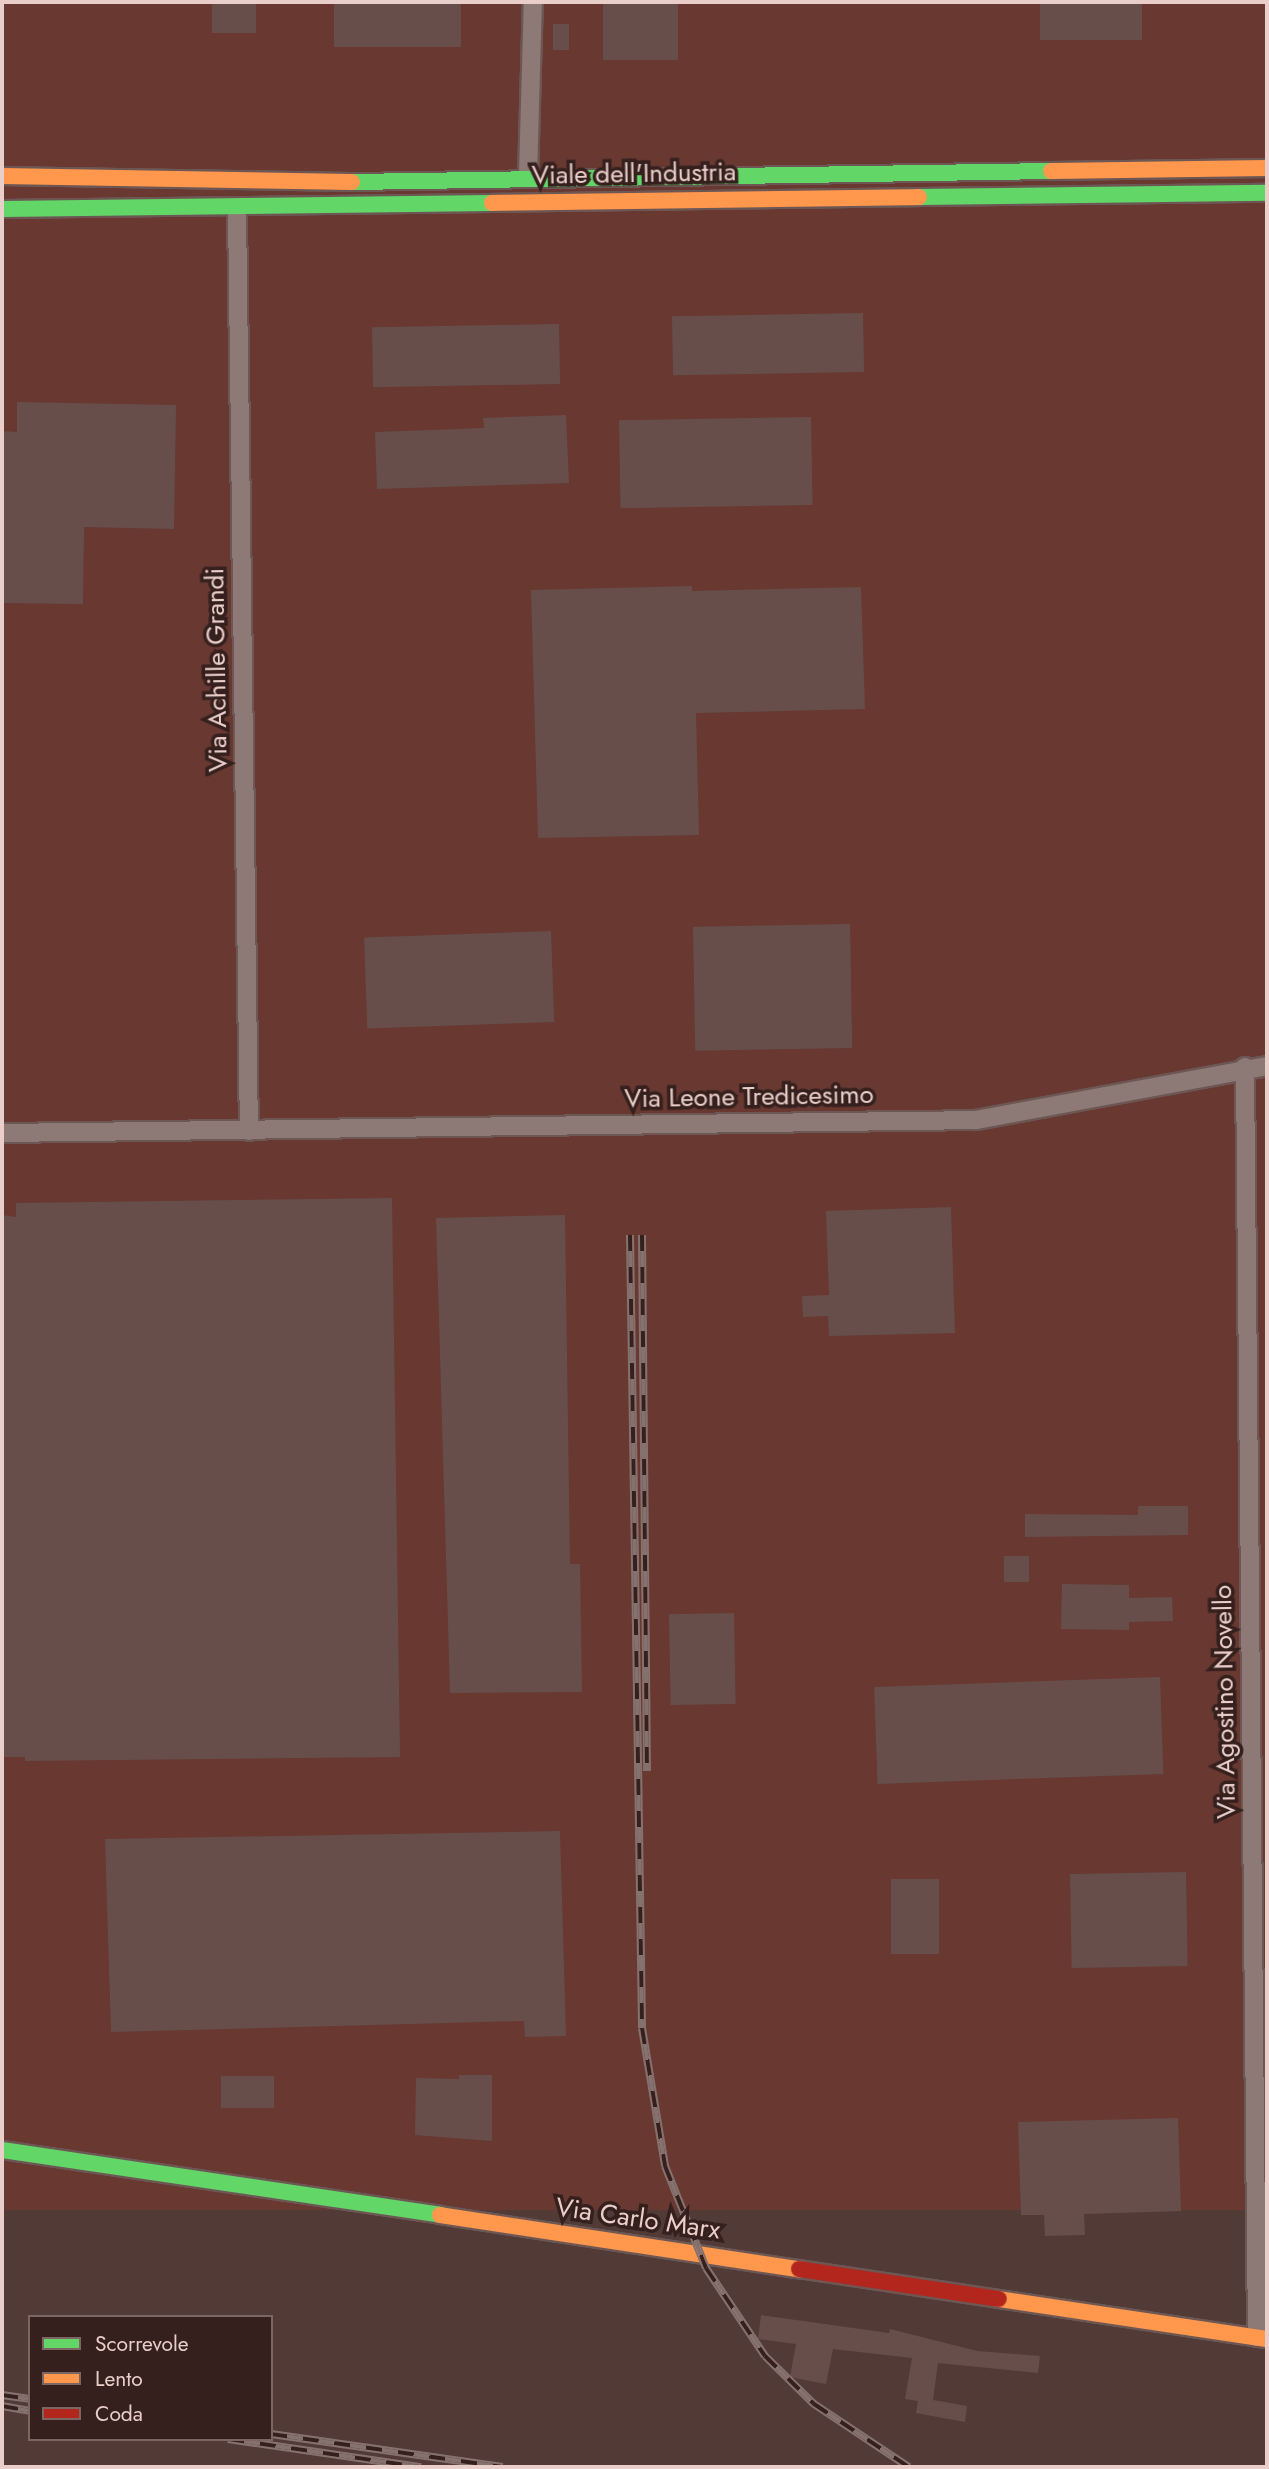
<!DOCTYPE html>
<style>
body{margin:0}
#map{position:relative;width:1269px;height:2469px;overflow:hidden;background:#523a37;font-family:Jost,sans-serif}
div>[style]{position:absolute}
.built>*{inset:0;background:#683831;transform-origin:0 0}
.building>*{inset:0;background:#674e4a;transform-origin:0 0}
.roads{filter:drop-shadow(2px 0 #6c5754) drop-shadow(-2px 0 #6c5754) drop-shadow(0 2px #6c5754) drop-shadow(0 -2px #6c5754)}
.street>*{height:18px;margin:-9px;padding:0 9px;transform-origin:9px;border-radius:9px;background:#8d7a76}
.fast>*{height:16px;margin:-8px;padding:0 8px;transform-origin:8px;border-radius:8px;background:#63d668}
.slow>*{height:16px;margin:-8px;padding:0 8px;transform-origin:8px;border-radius:8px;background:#ff974d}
.jam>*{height:16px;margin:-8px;padding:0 8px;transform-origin:8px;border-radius:8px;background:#b3261e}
.rail>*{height:8px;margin-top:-4px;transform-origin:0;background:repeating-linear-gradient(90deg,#35201d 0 16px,#85726f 0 32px);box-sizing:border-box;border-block:2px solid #85726f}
span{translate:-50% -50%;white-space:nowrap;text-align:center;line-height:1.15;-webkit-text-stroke:7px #35201d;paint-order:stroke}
.street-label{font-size:26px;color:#eacec9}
.frame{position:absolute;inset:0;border:4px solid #eacec9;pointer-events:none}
.legend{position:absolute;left:28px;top:2315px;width:245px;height:126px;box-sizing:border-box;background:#35201d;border:2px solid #7d6662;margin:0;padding:9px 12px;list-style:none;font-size:21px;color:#eacec9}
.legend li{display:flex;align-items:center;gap:14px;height:35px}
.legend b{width:35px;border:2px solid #7d6662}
</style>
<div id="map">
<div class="built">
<div style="left:2px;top:2px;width:1265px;height:2208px"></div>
</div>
<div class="building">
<div style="left:212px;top:2px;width:44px;height:31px"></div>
<div style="left:334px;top:2px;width:127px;height:45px"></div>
<div style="left:603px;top:2px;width:75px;height:58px"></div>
<div style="left:1040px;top:2px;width:102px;height:38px"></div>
<div style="left:553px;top:24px;width:16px;height:26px"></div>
<div style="left:863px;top:313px;width:59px;height:191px;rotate:89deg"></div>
<div style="left:559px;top:324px;width:60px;height:187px;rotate:89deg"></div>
<div style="clip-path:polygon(17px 402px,176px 405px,174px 529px,84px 527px,83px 604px,2px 603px,2px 431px,17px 432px)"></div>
<div style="clip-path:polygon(566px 415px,569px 483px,377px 489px,375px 432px,484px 428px,483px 418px)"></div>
<div style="left:811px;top:417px;width:88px;height:192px;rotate:89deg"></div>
<div style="clip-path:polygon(692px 586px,692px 591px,861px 587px,865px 709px,696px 713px,699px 835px,538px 838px,531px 590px)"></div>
<div style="left:850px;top:924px;width:124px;height:157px;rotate:89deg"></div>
<div style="left:551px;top:931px;width:91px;height:187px;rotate:88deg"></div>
<div style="clip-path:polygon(392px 1198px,400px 1757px,25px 1761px,25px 1757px,2px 1757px,2px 1215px,16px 1217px,16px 1203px)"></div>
<div style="clip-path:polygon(951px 1207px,955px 1333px,829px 1336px,828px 1316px,803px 1317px,802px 1296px,829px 1295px,826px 1211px)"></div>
<div style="clip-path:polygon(565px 1215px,570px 1564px,580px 1564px,582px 1692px,450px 1693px,436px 1218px)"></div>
<div style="clip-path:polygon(1138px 1506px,1188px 1506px,1188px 1535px,1025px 1537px,1025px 1514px,1138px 1515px)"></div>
<div style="left:1004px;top:1556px;width:25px;height:26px"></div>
<div style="clip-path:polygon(1062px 1584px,1129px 1585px,1129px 1598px,1172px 1597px,1173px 1621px,1129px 1622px,1129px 1630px,1061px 1629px)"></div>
<div style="left:734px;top:1613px;width:91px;height:65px;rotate:89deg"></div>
<div style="left:1160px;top:1677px;width:97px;height:286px;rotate:88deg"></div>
<div style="clip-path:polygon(560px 1831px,566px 2036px,525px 2037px,524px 2021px,111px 2032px,105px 1839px)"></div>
<div style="left:1186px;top:1872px;width:94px;height:116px;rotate:89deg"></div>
<div style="left:891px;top:1879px;width:48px;height:75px"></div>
<div style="clip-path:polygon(459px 2075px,492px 2075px,492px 2141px,415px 2135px,416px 2078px,459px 2079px)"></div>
<div style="left:221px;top:2076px;width:53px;height:32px"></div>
<div style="clip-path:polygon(1178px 2118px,1181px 2211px,1084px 2214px,1085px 2235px,1045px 2236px,1044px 2215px,1021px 2215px,1018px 2122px)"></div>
<div style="clip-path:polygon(761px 2315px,889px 2333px,890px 2329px,977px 2351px,1040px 2356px,1038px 2373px,938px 2363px,933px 2400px,967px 2406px,965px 2422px,916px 2413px,918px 2401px,905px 2399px,912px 2358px,833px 2349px,826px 2384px,790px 2377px,796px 2344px,758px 2339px)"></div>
</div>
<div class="roads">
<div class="street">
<div style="left:528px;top:176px;width:174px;rotate:-88.4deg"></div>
<div style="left:237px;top:208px;width:923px;rotate:89.26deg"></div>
<div style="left:1245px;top:1067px;width:1270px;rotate:89.46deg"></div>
<div style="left:2px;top:1133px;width:974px;rotate:-0.76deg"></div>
<div style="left:976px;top:1120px;width:296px;rotate:-10.5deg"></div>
</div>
<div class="fast">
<div style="left:352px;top:182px;width:699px;rotate:-0.9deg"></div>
<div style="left:919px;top:197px;width:348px;rotate:-0.7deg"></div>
<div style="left:2px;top:209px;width:490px;rotate:-0.7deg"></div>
<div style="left:2px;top:2150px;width:443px;rotate:8.4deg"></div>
</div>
<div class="slow">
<div style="left:1051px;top:171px;width:216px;rotate:-0.8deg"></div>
<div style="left:2px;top:176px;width:350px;rotate:1deg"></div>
<div style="left:492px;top:203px;width:427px;rotate:-0.8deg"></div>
<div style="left:440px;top:2215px;width:363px;rotate:8.6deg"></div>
<div style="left:999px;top:2299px;width:271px;rotate:8.5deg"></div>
</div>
<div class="jam">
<div style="left:799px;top:2269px;width:202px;rotate:8.5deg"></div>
</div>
</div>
<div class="rail">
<div style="left:630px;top:1235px;width:793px;rotate:89.13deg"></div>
<div style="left:642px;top:2028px;width:140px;rotate:80.5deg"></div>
<div style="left:665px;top:2166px;width:110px;rotate:68.1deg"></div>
<div style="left:706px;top:2268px;width:106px;rotate:56.2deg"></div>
<div style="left:765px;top:2356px;width:69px;rotate:44.4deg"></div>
<div style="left:814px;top:2404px;width:114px;rotate:33.6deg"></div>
<div style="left:642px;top:1235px;width:536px;rotate:89.47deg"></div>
<div style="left:2px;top:2395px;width:28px;rotate:8deg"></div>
<div style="left:2px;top:2406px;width:28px;rotate:10deg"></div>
<div style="left:271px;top:2434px;width:234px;rotate:8.1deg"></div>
<div style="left:228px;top:2439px;width:195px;rotate:8.3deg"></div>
</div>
<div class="street-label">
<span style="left:634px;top:174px;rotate:-1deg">Viale dell'Industria</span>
<span style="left:217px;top:670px;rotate:-91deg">Via Achille Grandi</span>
<span style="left:749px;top:1097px;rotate:-1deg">Via Leone Tredicesimo</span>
<span style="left:1225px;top:1702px;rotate:-91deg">Via Agostino Novello</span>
<span style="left:638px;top:2219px;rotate:8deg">Via Carlo Marx</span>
</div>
<div class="frame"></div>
<ul class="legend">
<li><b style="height:9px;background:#63d668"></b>Scorrevole</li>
<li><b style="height:9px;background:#ff974d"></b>Lento</li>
<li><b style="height:9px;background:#b3261e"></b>Coda</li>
</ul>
</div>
